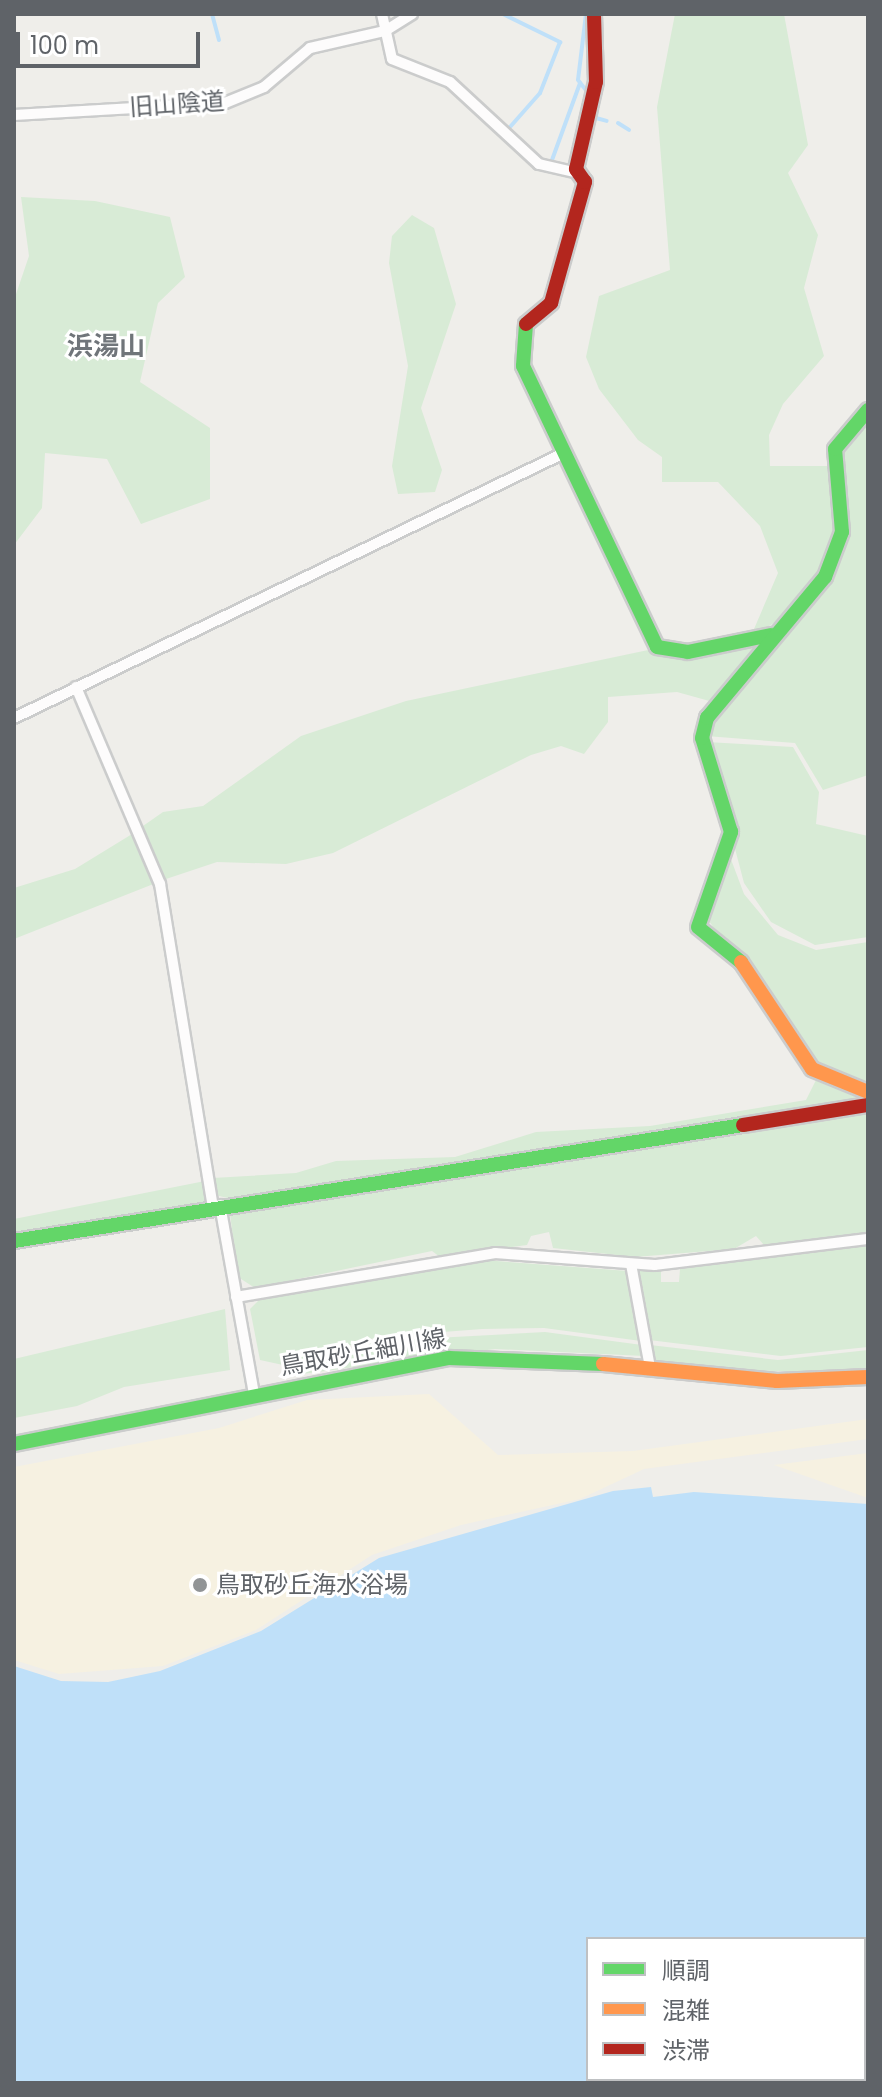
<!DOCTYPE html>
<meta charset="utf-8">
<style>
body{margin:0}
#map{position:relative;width:882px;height:2097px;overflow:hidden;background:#efeeea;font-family:Poppins,"Noto Sans JP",sans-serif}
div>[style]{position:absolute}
.green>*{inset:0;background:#d8ebd6}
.sand>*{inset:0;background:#f6f1e1}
.water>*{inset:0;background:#bfe0f9}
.stream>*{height:4px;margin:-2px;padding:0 2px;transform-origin:2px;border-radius:2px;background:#bfe0f9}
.roads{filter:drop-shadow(2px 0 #cbcccc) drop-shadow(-2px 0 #cbcccc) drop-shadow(0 2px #cbcccc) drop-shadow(0 -2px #cbcccc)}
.street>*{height:10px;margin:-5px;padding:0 5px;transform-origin:5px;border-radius:5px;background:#fdfcfc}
.fast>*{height:14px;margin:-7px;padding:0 7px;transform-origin:7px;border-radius:7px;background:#63d668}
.slow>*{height:14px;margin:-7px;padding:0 7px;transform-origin:7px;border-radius:7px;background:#ff974d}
.jam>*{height:14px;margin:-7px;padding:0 7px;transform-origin:7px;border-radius:7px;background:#b3261e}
.dots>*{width:22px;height:22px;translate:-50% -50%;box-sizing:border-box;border:4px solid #fff;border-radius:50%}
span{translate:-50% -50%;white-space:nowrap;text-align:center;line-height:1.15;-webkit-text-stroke:6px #fff;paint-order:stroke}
.street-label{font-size:24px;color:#5f6368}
.poi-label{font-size:24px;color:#5f6368}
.left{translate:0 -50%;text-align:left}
.neighbourhood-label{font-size:26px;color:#70757a;font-weight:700}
.frame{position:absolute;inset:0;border:16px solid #5f6368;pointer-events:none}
.legend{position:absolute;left:586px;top:1937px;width:280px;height:144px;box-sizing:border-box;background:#fff;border:2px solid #bfc1c3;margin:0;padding:10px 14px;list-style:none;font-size:24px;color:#5f6368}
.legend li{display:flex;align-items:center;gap:16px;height:40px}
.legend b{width:40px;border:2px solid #bfc1c3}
.scale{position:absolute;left:16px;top:32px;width:184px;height:36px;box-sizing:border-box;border:4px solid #5f6368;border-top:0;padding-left:10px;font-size:24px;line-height:28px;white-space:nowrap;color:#5f6368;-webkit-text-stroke:6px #fff;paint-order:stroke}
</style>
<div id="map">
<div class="green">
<div style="clip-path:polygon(675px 14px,784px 14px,808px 145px,788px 173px,818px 235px,804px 288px,824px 356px,783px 404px,769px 435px,770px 466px,831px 466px,838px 510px,830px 559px,783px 618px,751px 636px,778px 573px,760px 526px,718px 482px,662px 482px,662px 457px,638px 440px,599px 389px,586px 357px,599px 296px,670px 270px,657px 107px)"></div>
<div style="clip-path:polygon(21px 197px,95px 201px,170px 217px,185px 277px,158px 303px,140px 382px,210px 428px,210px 499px,141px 524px,107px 459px,45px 453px,42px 508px,14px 545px,14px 300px,29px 256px)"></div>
<div style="clip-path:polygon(412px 215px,434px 228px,456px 304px,421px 408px,442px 470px,435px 492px,398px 494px,392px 466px,408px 366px,389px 263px,392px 236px)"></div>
<div style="clip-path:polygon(868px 415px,868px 775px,823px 790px,795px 743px,706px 736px,707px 729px,835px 568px,846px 531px,838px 457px)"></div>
<div style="clip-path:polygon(763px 640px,713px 702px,677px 692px,608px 697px,608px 722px,584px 754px,561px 746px,531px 755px,333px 853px,286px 864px,217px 862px,163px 880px,143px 826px,163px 812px,203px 806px,301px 736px,406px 701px,653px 649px,680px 657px)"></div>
<div style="clip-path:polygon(707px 742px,793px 747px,819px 792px,816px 824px,868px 836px,868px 937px,815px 945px,771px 922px,744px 883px)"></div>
<div style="clip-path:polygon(137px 831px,156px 883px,14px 939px,14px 888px,75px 869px)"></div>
<div style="clip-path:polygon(729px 854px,744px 894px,778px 935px,816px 950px,868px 942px,868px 1087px,812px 1062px,706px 917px)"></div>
<div style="clip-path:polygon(818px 1076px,868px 1102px,232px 1199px,215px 1195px,213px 1178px,296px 1173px,336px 1161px,455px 1157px,536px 1132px,650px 1126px,806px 1100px)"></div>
<div style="clip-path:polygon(868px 1109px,868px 1233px,765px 1246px,756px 1236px,734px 1249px,635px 1257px,553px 1248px,549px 1232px,531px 1236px,527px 1245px,440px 1257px,432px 1251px,255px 1288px,238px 1277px,230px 1214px,237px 1205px,410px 1187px)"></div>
<div style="clip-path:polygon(205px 1181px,208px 1205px,14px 1237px,14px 1219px)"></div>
<div style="clip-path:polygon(868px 1245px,868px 1347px,781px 1356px,649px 1340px,639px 1270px,661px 1270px,661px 1282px,679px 1282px,680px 1269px)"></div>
<div style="clip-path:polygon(483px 1260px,628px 1271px,641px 1341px,544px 1328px,482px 1329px,378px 1337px,283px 1365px,260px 1360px,250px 1309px,259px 1300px)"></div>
<div style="clip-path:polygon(225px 1309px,230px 1370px,124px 1387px,77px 1406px,14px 1418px,14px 1359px)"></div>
<div style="clip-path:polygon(545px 1332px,642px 1345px,644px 1356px,495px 1349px,294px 1375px,288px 1367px,379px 1341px)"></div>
<div style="clip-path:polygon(650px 1345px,778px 1360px,868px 1350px,868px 1372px,711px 1370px,656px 1362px)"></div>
</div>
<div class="sand">
<div style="clip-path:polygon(429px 1394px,498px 1455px,633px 1451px,868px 1419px,868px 1439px,644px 1469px,580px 1499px,461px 1525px,372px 1555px,256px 1630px,163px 1666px,59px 1674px,14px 1660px,14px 1467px,219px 1428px,307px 1400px)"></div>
<div style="clip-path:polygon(868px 1453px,868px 1498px,774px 1465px)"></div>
</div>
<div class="water">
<div style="clip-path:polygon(evenodd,651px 1487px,653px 1497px,694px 1492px,868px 1504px,868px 2083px,14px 2083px,14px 1666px,61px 1681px,108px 1682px,160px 1671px,261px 1631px,379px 1558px,613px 1491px,651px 1487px,588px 1939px,864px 1939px,864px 2079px,588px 2079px,588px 1939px)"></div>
</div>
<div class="stream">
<div style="left:212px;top:14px;width:27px;rotate:75deg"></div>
<div style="left:503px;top:14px;width:64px;rotate:26.2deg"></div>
<div style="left:560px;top:42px;width:55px;rotate:111.4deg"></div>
<div style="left:540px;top:93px;width:45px;rotate:131.4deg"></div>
<div style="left:586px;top:14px;width:66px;rotate:96.9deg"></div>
<div style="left:578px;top:80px;width:16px;rotate:52deg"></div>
<div style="left:597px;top:108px;width:10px;rotate:96deg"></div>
<div style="left:596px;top:118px;width:11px;rotate:15deg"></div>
<div style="left:618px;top:123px;width:13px;rotate:32deg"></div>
<div style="left:552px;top:160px;width:82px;rotate:-70deg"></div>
</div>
<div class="roads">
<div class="street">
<div style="left:382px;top:14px;width:46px;rotate:77.5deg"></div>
<div style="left:392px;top:59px;width:62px;rotate:21.6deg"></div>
<div style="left:450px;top:82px;width:121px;rotate:42.7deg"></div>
<div style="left:539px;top:164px;width:40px;rotate:13deg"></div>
<div style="left:14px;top:115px;width:211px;rotate:-3.3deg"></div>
<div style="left:225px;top:103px;width:42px;rotate:-22.3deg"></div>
<div style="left:264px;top:87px;width:60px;rotate:-40.3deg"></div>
<div style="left:310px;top:48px;width:77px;rotate:-12.8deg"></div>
<div style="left:385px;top:31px;width:32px;rotate:-32deg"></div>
<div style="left:76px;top:687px;width:214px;rotate:66.9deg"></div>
<div style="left:160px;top:884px;width:328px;rotate:80.7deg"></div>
<div style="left:14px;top:718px;width:611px;rotate:-25.73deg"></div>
<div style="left:220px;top:1205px;width:192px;rotate:79.8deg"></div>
<div style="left:631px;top:1264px;width:106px;rotate:79.6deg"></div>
<div style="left:236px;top:1297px;width:263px;rotate:-9.6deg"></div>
<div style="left:495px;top:1253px;width:160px;rotate:4.3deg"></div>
<div style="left:655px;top:1265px;width:215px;rotate:-7deg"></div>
</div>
<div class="fast">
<div style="left:526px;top:324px;width:42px;rotate:94.1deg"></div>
<div style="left:523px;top:366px;width:311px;rotate:64.5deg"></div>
<div style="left:657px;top:647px;width:31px;rotate:9deg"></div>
<div style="left:688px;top:652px;width:85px;rotate:-11.6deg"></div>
<div style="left:741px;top:962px;width:55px;rotate:-140.9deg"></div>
<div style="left:698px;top:927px;width:101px;rotate:-70.8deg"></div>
<div style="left:731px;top:832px;width:98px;rotate:-107.1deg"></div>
<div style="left:702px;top:738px;width:21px;rotate:-76deg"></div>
<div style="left:707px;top:718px;width:184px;rotate:-50.1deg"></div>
<div style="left:825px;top:577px;width:48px;rotate:-69.3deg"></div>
<div style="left:842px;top:532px;width:83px;rotate:-94.8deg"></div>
<div style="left:835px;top:449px;width:51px;rotate:-49.8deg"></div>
<div style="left:14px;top:1241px;width:738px;rotate:-9.04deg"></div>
<div style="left:14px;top:1444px;width:443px;rotate:-11.2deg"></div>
<div style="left:449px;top:1358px;width:154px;rotate:2.2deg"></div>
</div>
<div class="slow">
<div style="left:741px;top:962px;width:128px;rotate:56.4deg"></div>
<div style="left:812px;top:1069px;width:61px;rotate:22.3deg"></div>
<div style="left:603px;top:1364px;width:175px;rotate:5.6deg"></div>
<div style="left:777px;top:1381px;width:91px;rotate:-2.5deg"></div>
</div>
<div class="jam">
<div style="left:526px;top:324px;width:33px;rotate:-40deg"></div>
<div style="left:551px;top:303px;width:126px;rotate:-74.3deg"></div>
<div style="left:585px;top:182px;width:16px;rotate:-125deg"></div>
<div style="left:576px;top:169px;width:89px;rotate:-77.1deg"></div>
<div style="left:596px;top:82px;width:68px;rotate:-91.7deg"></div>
<div style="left:743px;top:1125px;width:127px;rotate:-9.1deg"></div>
</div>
</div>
<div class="dots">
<div style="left:200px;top:1585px;background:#919496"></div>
</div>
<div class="street-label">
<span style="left:177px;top:104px;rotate:-4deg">旧山陰道</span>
<span style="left:363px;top:1352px;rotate:-10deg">鳥取砂丘細川線</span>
</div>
<div class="poi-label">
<span class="left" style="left:216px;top:1585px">鳥取砂丘海水浴場</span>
</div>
<div class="neighbourhood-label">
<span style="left:106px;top:347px">浜湯山</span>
</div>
<div class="frame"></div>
<ul class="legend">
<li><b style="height:10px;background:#63d668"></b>順調</li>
<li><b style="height:10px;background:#ff974d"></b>混雑</li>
<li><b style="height:10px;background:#b3261e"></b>渋滞</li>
</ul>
<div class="scale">100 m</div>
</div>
